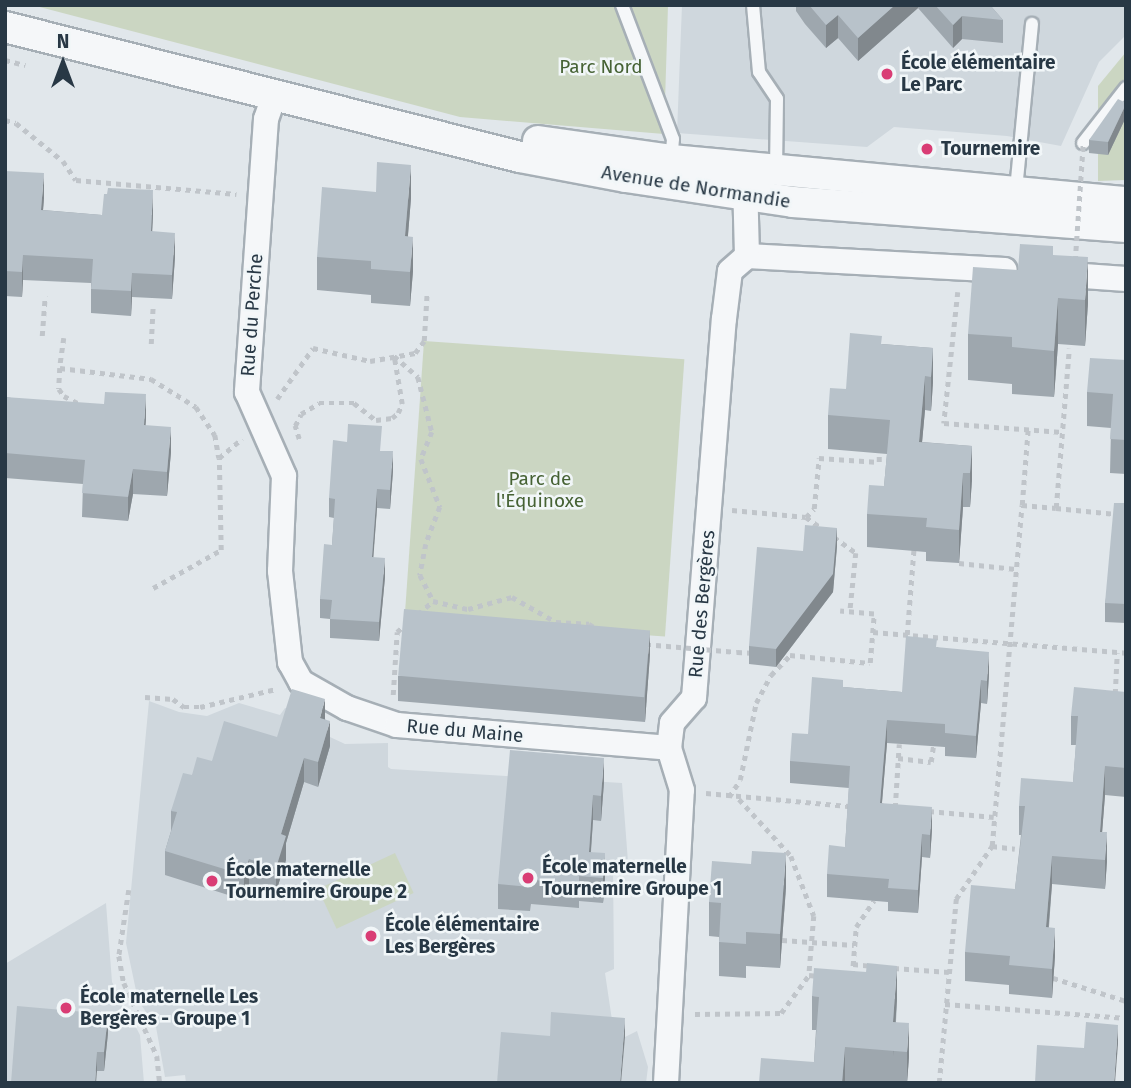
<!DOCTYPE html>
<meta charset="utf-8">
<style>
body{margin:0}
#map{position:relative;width:1131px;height:1088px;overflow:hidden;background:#e1e7eb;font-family:"Fira Sans",sans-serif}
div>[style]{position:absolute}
.built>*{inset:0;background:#cfd7dd}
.green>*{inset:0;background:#cbd6c2;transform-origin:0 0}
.path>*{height:4.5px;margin-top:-2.25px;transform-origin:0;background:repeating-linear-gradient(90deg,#c0c5ca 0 5px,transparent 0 10px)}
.roads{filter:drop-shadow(2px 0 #a6afb6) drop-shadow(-2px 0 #a6afb6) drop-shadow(0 2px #a6afb6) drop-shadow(0 -2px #a6afb6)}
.service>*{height:12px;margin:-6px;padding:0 6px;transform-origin:6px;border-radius:6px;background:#f5f7f9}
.minor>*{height:24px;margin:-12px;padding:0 12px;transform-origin:12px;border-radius:12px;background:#f5f7f9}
.tertiary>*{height:30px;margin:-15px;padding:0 15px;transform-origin:15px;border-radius:15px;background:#f5f7f9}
.path-bridge>*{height:4.5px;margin-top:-2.25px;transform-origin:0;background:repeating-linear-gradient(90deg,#c0c5ca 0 5px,transparent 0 10px)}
.wall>*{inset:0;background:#9ea7ae}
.shaded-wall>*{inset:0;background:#81888d}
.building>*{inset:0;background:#b8c2ca;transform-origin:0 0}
.dots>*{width:19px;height:19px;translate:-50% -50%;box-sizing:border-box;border:4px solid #f1f6f8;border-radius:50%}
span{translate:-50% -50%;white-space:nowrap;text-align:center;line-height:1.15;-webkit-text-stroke:5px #f1f6f8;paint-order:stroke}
.poi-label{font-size:19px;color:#283845;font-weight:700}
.left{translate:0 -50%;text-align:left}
.park-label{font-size:19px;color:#466234}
.street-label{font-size:19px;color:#283845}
.frame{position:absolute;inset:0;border:7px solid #283845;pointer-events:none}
.north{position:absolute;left:28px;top:28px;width:70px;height:70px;-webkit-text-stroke:5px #f1f6f8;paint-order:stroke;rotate:0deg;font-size:19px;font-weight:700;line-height:28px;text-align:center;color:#283845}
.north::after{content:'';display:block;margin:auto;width:24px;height:32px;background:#283845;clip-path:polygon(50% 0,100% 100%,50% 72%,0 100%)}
</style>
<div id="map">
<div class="built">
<div style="clip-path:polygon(682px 5px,1126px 5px,1126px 35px,1099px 62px,1061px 146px,1007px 136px,894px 127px,867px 147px,677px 133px)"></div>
<div style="clip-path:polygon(149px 701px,179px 712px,207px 716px,239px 703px,280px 715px,285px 708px,326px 719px,330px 737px,345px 744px,388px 743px,388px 767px,391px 769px,622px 783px,628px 862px,622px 867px,613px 867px,614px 969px,605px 973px,612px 1020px,625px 1037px,637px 1031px,648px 1067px,646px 1083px,186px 1083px,185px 1075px,165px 1077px,156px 1027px,138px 1000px,126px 943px)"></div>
<div style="clip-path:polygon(106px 903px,112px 982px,140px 1035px,144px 1083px,5px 1083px,5px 964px)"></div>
</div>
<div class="green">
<div style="clip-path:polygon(32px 5px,668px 5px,664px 134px,460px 117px)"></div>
<div style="clip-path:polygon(1126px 52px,1126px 180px,1098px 181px,1098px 86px)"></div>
<div style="left:424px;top:341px;width:261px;height:278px;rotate:4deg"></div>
<div style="left:395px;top:853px;width:44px;height:85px;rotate:65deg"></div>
</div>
<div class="path">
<div style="left:5px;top:60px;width:21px;rotate:14deg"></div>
<div style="left:5px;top:120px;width:11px;rotate:15deg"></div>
<div style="left:16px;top:123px;width:60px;rotate:39deg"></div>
<div style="left:63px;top:161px;width:23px;rotate:56deg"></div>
<div style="left:76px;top:180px;width:161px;rotate:5deg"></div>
<div style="left:958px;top:292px;width:132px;rotate:96.1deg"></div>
<div style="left:944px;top:423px;width:118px;rotate:4.4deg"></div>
<div style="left:42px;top:336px;width:40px;rotate:-85.7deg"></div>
<div style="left:64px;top:338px;width:30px;rotate:98deg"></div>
<div style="left:60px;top:368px;width:92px;rotate:6.9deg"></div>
<div style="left:151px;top:379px;width:53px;rotate:31.9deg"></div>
<div style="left:196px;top:407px;width:34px;rotate:56deg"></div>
<div style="left:215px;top:435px;width:23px;rotate:80deg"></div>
<div style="left:151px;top:344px;width:40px;rotate:-87.1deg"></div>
<div style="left:394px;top:356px;width:32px;rotate:41deg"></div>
<div style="left:418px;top:377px;width:57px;rotate:75.7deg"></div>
<div style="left:432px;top:432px;width:29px;rotate:112deg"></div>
<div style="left:421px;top:459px;width:52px;rotate:68.4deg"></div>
<div style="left:440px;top:507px;width:40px;rotate:111deg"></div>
<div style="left:426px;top:544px;width:32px;rotate:101deg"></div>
<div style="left:420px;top:575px;width:29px;rotate:63deg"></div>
<div style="left:433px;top:601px;width:36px;rotate:13deg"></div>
<div style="left:468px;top:609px;width:46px;rotate:-15.3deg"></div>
<div style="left:512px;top:597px;width:51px;rotate:29.6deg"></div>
<div style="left:556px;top:622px;width:33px;rotate:3deg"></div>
<div style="left:589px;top:624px;width:6px;rotate:31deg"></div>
<div style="left:60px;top:368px;width:21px;rotate:93deg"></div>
<div style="left:59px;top:389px;width:9px;rotate:54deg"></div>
<div style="left:64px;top:396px;width:18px;rotate:27deg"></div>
<div style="left:277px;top:399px;width:62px;rotate:-54.8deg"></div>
<div style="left:313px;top:348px;width:58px;rotate:12.8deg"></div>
<div style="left:370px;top:361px;width:46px;rotate:-10.1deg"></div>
<div style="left:415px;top:353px;width:15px;rotate:-53deg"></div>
<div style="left:424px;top:341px;width:49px;rotate:-86.5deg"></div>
<div style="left:299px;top:439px;width:14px;rotate:-107deg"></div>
<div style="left:295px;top:426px;width:13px;rotate:-63deg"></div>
<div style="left:301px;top:414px;width:21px;rotate:-31deg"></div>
<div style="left:319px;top:403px;width:35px"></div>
<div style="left:354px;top:403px;width:28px;rotate:38deg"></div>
<div style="left:376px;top:420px;width:16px;rotate:-7deg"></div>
<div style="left:392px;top:418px;width:8px;rotate:-40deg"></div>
<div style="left:398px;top:413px;width:10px;rotate:-66deg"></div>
<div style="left:402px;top:404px;width:49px;rotate:-99.5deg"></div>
<div style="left:1022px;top:505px;width:77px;rotate:-85.5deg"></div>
<div style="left:1056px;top:508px;width:70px;rotate:5.7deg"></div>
<div style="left:732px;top:510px;width:74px;rotate:5.4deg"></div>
<div style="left:806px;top:517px;width:22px;rotate:36deg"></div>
<div style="left:806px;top:517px;width:11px;rotate:-45deg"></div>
<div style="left:814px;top:509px;width:51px;rotate:-84.4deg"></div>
<div style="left:819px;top:458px;width:60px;rotate:3.8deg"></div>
<div style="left:879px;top:462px;width:13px;rotate:-90deg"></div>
<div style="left:834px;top:537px;width:27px;rotate:36deg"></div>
<div style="left:856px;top:553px;width:59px;rotate:95.8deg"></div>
<div style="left:959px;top:563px;width:57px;rotate:6deg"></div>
<div style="left:153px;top:588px;width:78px;rotate:-29.2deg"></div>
<div style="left:221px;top:550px;width:92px;rotate:-91.2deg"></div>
<div style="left:219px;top:458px;width:30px;rotate:-40deg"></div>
<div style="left:418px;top:614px;width:20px;rotate:-41deg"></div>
<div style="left:873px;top:632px;width:254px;rotate:4.7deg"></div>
<div style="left:907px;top:635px;width:89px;rotate:-85.5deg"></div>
<div style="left:646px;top:645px;width:10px"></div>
<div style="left:737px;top:652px;width:18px;rotate:3deg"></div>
<div style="left:1115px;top:694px;width:41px;rotate:-87.2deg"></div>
<div style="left:393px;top:695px;width:63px;rotate:-86.4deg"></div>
<div style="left:397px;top:632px;width:12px;rotate:-42deg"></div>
<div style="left:145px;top:697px;width:28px;rotate:4deg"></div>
<div style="left:173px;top:699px;width:14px;rotate:36deg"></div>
<div style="left:184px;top:707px;width:16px"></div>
<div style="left:200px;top:707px;width:78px;rotate:-13.3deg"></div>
<div style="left:898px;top:758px;width:33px;rotate:7deg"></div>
<div style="left:931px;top:762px;width:22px;rotate:-82deg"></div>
<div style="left:706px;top:793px;width:145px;rotate:5.2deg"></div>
<div style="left:729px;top:797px;width:20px;rotate:-57deg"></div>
<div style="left:740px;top:780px;width:79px;rotate:-78.3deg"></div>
<div style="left:756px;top:703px;width:32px;rotate:-62deg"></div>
<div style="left:771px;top:675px;width:28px;rotate:-46deg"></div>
<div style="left:790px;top:655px;width:80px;rotate:5.7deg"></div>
<div style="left:870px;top:663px;width:49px;rotate:-85.3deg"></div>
<div style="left:874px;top:614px;width:34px;rotate:-175deg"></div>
<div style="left:739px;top:799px;width:77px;rotate:47.6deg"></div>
<div style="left:791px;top:856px;width:64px;rotate:69deg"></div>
<div style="left:814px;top:916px;width:59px;rotate:94.8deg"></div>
<div style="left:895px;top:808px;width:64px;rotate:-86.4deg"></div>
<div style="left:929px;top:811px;width:65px;rotate:5.3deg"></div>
<div style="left:992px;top:846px;width:23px;rotate:7deg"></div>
<div style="left:129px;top:890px;width:67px;rotate:98.6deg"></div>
<div style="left:119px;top:956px;width:27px;rotate:80deg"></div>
<div style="left:124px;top:983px;width:80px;rotate:65.7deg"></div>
<div style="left:157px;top:1056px;width:27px;rotate:84deg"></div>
<div style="left:782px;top:940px;width:72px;rotate:4deg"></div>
<div style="left:853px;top:964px;width:18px;rotate:6deg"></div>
<div style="left:894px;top:968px;width:55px;rotate:4.2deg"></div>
<div style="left:852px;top:976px;width:49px;rotate:-85.3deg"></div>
<div style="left:856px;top:927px;width:32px;rotate:-56deg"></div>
<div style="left:1053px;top:978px;width:77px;rotate:17.5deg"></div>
<div style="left:945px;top:1004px;width:182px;rotate:4.4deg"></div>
<div style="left:695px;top:1014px;width:86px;rotate:-0.7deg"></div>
<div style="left:781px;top:1013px;width:47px;rotate:-53.6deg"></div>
<div style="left:809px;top:975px;width:9px;rotate:6deg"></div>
<div style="left:939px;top:1083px;width:185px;rotate:-84.7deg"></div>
<div style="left:956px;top:899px;width:64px;rotate:-55.8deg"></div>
<div style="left:992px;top:846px;width:342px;rotate:-85deg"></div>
<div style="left:1022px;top:505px;width:34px;rotate:5deg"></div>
<div style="left:1056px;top:508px;width:160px;rotate:-85.3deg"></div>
</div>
<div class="roads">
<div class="service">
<div style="left:622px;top:5px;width:143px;rotate:69.2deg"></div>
<div style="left:673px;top:139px;width:21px;rotate:95deg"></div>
<div style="left:753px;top:5px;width:67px;rotate:84.9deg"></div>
<div style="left:759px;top:72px;width:32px;rotate:56deg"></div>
<div style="left:777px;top:99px;width:70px;rotate:90.8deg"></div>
<div style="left:1083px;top:143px;width:70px;rotate:-52deg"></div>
<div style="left:1016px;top:190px;width:167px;rotate:-84.5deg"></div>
</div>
<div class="minor">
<div style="left:274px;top:96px;width:24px;rotate:109deg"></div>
<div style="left:266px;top:119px;width:274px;rotate:94deg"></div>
<div style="left:247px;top:392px;width:92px;rotate:66.2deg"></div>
<div style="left:284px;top:476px;width:95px;rotate:92.4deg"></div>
<div style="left:280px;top:571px;width:92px;rotate:83.7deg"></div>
<div style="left:290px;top:662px;width:23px;rotate:61deg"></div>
<div style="left:301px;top:682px;width:53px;rotate:29.5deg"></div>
<div style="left:347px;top:708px;width:53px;rotate:18.8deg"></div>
<div style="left:397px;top:725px;width:273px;rotate:4.8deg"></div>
<div style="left:747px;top:256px;width:258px;rotate:3.1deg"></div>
<div style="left:1056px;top:274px;width:70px;rotate:4.1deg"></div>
<div style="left:666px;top:1083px;width:293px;rotate:-86.9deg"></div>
<div style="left:682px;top:790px;width:44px;rotate:-107.2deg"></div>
<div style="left:669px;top:748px;width:25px;rotate:-83deg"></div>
<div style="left:672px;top:723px;width:33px;rotate:-49deg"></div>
<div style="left:694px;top:698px;width:380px;rotate:-85.5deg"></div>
<div style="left:724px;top:319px;width:48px;rotate:-82.9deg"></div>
<div style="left:730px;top:271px;width:23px;rotate:-41deg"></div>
<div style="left:747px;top:256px;width:79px;rotate:-91.5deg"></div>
</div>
<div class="tertiary">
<div style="left:5px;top:27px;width:531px;rotate:14.17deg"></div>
<div style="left:520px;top:157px;width:108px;rotate:10.7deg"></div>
<div style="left:626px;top:177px;width:169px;rotate:8.5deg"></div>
<div style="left:793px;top:202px;width:334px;rotate:4.3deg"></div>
<div style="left:538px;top:141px;width:134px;rotate:8.1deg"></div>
<div style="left:671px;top:160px;width:457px;rotate:5.3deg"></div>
</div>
</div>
<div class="path-bridge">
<div style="left:1075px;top:261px;width:118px;rotate:-86.1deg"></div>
<div style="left:656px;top:645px;width:81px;rotate:4.9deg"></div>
</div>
<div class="wall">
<div style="clip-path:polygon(796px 5px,990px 5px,1003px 20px,1003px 43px,962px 39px,953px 48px,918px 8px,858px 61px,838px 38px,826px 48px,805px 24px,796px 11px)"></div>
<div style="clip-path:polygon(1126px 103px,1126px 117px,1108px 155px,1089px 153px,1089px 140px)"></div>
<div style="clip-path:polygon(5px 171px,44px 198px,43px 210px,102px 215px,153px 215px,152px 231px,175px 257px,172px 299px,132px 297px,131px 316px,91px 313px,91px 283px,23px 280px,22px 297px,5px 296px)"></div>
<div style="clip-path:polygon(411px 198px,408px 236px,413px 271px,410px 306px,371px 303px,371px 295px,317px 290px,317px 257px)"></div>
<div style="clip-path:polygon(1053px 255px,1088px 303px,1085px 346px,1058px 344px,1054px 397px,1012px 394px,1012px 384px,968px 380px,968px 334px,1018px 270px)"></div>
<div style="clip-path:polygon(882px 344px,933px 348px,933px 382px,931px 411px,925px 410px,922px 442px,972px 446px,972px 480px,970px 507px,963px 507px,959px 563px,926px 561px,926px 552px,867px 547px,867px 514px,884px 486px,887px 454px,828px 449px,828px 415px,846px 389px)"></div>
<div style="clip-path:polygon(1126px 360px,1126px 474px,1110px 473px,1111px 428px,1087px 426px,1087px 392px)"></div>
<div style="clip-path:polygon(5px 397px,146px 419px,145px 425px,171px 452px,167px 496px,133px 494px,128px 521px,82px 517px,83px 484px,5px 478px)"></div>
<div style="clip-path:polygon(382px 451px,393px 471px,390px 509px,377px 508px,373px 557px,385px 577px,379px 641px,330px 638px,330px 619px,320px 618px,320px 599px,332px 545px,334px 518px,329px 517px,329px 498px)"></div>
<div style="clip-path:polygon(1126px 503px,1126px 623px,1105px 622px,1105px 603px)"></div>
<div style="clip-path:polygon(837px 546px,833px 592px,776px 667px,749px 664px,749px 646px,803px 551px)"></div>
<div style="clip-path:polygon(937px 647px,989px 675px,987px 704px,981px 703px,976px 758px,945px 756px,945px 747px,887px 743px,882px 803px,932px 830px,930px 858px,922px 857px,918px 913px,888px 911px,888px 902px,827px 897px,827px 874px,845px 847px,849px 788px,790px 783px,790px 761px,808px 734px,843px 687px,902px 692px)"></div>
<div style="clip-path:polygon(650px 654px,645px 722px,398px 701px,398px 676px)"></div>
<div style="clip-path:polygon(1126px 692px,1126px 797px,1105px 795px,1102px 832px,1107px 861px,1105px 889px,1052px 884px,1049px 927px,1055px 956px,1052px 998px,1009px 994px,1009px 985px,965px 981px,965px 952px,1015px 889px,1021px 835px,1019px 835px,1019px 806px,1073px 782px,1076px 745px,1071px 745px,1071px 716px)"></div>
<div style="clip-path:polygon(325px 720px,330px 746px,318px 787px,304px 782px,286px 843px,286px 860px,276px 892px,249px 884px,244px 900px,165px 875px,165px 851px,171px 831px,171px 811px,192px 775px,212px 761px)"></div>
<div style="clip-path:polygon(604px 782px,601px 821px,593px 820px,591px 852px,605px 878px,603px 903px,579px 901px,579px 908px,531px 904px,530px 911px,498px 909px,498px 884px)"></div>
<div style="clip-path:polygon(751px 864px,786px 887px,780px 968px,746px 966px,746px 978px,719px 976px,719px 937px,709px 936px,709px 902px)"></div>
<div style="clip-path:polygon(812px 996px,897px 999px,896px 1022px,909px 1057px,907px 1083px,870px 1083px,845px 1081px,845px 1083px,759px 1083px,814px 1062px,816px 1030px,812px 1030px)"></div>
<div style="clip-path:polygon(108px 1033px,104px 1071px,97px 1071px,11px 1083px)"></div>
</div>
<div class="shaded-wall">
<div style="clip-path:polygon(895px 5px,918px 5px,918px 8px,858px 61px,858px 38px)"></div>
<div style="clip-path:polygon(838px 15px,838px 38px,826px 48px,826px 25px)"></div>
<div style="clip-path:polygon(962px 16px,962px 39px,953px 48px,953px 25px)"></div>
<div style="clip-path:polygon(1126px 104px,1126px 117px,1108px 155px,1108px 142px)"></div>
<div style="clip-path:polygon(411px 165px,411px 198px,405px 270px,405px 236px)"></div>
<div style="clip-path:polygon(44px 173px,44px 198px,41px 235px,41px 210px)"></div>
<div style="clip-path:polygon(153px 190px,153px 215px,151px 256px,151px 231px)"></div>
<div style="clip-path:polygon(175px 233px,175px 257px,172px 299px,172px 275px)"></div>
<div style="clip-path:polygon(413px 237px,413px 271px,410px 306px,410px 272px)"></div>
<div style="clip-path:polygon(23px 255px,23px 280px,22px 297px,22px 272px)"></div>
<div style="clip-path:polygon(1088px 257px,1088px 303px,1085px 346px,1085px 300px)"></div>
<div style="clip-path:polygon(132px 273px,132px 297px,131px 316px,131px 291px)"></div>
<div style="clip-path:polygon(1058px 298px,1058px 344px,1054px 397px,1054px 351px)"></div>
<div style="clip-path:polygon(933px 348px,933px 382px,931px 411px,931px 377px)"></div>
<div style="clip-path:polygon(925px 376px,925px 410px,919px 476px,919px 442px)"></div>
<div style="clip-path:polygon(146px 394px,146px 419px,144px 449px,144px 425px)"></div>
<div style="clip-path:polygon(171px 427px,171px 452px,167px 496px,167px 472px)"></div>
<div style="clip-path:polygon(972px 446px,972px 480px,970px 507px,970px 473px)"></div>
<div style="clip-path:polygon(393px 451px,393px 471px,390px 509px,390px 490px)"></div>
<div style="clip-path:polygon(133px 469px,133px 494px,128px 521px,128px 497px)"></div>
<div style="clip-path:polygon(963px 473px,963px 507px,959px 563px,959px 530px)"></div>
<div style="clip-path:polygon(377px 489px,377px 508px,372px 576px,372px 557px)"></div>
<div style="clip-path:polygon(837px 528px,837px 546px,833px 592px,776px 667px,776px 649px)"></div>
<div style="clip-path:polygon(385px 558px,385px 577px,379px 641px,379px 622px)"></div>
<div style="clip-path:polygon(650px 630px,650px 654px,645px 722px,645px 697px)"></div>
<div style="clip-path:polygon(989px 652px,989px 675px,987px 704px,987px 681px)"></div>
<div style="clip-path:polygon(981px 680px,981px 703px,976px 758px,976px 736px)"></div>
<div style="clip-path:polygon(325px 699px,325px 724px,320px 718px)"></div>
<div style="clip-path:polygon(887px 720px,887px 743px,880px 825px,880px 803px)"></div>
<div style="clip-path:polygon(330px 721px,330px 746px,318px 787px,318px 762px)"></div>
<div style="clip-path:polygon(304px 758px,304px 782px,286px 843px,286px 860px,276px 892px,276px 868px,281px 834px)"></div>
<div style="clip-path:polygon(604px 758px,604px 782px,601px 821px,601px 796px)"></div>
<div style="clip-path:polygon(1105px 766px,1105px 795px,1100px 860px,1100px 832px)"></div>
<div style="clip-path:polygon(593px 795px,593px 820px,589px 876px,589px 852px)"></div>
<div style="clip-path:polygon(932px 807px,932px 830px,930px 858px,930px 835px)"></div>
<div style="clip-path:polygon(1107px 832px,1107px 861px,1105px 889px,1105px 860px)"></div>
<div style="clip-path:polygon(922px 834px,922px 857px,918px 913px,918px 890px)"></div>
<div style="clip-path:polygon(605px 853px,605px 878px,603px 903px,603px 878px)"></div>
<div style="clip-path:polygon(786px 853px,786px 887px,780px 968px,780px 934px)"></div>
<div style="clip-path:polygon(1052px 856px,1052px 884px,1046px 956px,1046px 927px)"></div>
<div style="clip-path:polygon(249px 859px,249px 884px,244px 900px,244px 875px)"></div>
<div style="clip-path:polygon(1055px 928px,1055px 956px,1052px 998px,1052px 969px)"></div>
<div style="clip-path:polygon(897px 966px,897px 999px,893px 1056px,893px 1022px)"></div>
<div style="clip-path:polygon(108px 1014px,108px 1033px,104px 1071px,104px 1052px)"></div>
<div style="clip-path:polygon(625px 1018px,625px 1037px,621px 1083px,620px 1083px)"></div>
<div style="clip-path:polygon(909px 1023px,909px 1057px,907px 1083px,907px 1052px)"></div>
<div style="clip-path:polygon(1118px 1025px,1118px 1044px,1115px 1083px,1114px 1083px)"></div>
<div style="clip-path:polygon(845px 1047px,845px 1083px,842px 1083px)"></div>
<div style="clip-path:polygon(97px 1052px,97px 1071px,96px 1083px,95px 1083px)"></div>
</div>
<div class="building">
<div style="clip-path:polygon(809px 5px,895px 5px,858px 38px,838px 15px,826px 25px)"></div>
<div style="clip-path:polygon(935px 5px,990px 5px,1003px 20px,962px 16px,953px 25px)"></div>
<div style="clip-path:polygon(1118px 99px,1126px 103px,1126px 104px,1108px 142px,1089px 140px)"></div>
<div style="clip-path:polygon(377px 162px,411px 165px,405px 236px,413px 237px,410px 272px,371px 269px,371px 261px,317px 257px,322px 187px,376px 192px)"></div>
<div style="clip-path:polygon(5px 171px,44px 173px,41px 210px,102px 215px,104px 194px,107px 194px,108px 188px,153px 190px,151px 231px,175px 233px,172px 275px,132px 273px,131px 291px,91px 289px,93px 259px,23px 255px,22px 272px,5px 271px)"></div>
<div style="clip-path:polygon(1020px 244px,1053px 246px,1053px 255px,1088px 257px,1085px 300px,1058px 298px,1054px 351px,1012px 347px,1012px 337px,968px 334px,973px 267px,1018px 270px)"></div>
<div style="clip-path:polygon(850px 333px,882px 336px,881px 344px,933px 348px,931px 377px,925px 376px,919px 442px,972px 446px,970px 473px,963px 473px,959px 530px,926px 527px,927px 518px,867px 514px,869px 485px,884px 486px,890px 420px,828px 415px,830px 388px,846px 389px)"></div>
<div style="clip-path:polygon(1090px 358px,1126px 360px,1126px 440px,1110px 439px,1113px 394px,1087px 392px)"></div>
<div style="clip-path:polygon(105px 392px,146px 394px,144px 425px,171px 427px,167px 472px,133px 469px,128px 497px,82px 493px,85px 460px,5px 453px,5px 397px,104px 404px)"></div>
<div style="clip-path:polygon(348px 424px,382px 426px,380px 451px,393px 451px,390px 490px,377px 489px,372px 557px,385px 558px,379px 622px,330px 619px,332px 600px,320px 599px,324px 544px,332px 545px,335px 499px,329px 498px,333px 440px,347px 442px)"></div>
<div style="clip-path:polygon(1114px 503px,1126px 503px,1126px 604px,1105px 603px)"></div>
<div style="clip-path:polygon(805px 525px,837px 528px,833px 574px,776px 649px,749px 646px,757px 547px,803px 551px)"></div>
<div style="left:404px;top:609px;width:247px;height:67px;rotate:5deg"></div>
<div style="clip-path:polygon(906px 636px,937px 639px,936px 647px,989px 652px,987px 681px,981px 680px,976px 736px,945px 733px,945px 724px,887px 720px,880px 803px,932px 807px,930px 835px,922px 834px,918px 890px,888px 888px,889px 879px,827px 874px,829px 845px,845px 847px,850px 766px,790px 761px,792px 733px,808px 734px,812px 677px,843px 680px,843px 687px,902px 692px)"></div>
<div style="clip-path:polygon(1074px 687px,1126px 692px,1126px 768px,1105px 766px,1100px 832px,1107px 832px,1105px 860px,1052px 856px,1046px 927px,1055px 928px,1052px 969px,1009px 965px,1010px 956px,965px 952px,971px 885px,1015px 889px,1025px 806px,1019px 806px,1021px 778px,1073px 782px,1078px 716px,1071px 716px)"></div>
<div style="clip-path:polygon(292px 689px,325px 699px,320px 718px,330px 721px,318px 762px,304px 758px,281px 834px,286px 836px,276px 868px,249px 859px,244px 875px,165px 851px,177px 812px,171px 811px,183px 773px,192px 775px,197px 757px,212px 761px,224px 721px,277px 737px)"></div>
<div style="clip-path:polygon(510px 750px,604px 758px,601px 796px,593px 795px,589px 852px,605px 853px,603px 878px,579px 876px,579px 883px,531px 880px,530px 887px,498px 884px)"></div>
<div style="clip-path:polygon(752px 851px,786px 853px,780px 934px,746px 932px,746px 944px,719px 942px,721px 903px,709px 902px,712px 861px,751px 864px)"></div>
<div style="clip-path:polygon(867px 963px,897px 966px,893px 1022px,909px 1023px,907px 1052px,845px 1047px,842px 1083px,759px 1083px,761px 1058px,814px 1062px,819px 997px,812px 996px,814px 968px,866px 972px)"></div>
<div style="clip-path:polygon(17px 1006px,108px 1014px,104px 1052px,97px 1052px,95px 1083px,11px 1083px)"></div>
<div style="clip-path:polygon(551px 1012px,625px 1018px,620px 1083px,497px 1083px,501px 1032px,550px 1036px)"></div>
<div style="clip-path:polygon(1086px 1022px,1118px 1025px,1114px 1083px,1035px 1083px,1037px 1045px,1084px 1048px)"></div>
</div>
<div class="dots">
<div style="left:887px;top:74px;background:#d93d75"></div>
<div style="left:927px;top:149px;background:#d93d75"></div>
<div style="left:528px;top:878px;background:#d93d75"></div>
<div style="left:212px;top:881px;background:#d93d75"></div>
<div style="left:371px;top:936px;background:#d93d75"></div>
<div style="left:66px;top:1008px;background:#d93d75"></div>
</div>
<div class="poi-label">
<span class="left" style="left:901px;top:74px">École élémentaire<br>Le Parc</span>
<span class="left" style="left:941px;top:149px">Tournemire</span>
<span class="left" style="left:542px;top:878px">École maternelle<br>Tournemire Groupe 1</span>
<span class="left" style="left:226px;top:881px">École maternelle<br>Tournemire Groupe 2</span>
<span class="left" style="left:385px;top:936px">École élémentaire<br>Les Bergères</span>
<span class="left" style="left:80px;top:1008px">École maternelle Les<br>Bergères - Groupe 1</span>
</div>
<div class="park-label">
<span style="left:601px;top:67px">Parc Nord</span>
<span style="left:540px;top:490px">Parc de<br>l'Équinoxe</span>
</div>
<div class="street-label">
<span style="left:696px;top:187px;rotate:9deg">Avenue de Normandie</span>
<span style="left:252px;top:315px;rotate:-86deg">Rue du Perche</span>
<span style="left:702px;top:604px;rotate:-85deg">Rue des Bergères</span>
<span style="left:465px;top:731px;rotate:5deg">Rue du Maine</span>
</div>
<div class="frame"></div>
<div class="north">N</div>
</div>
